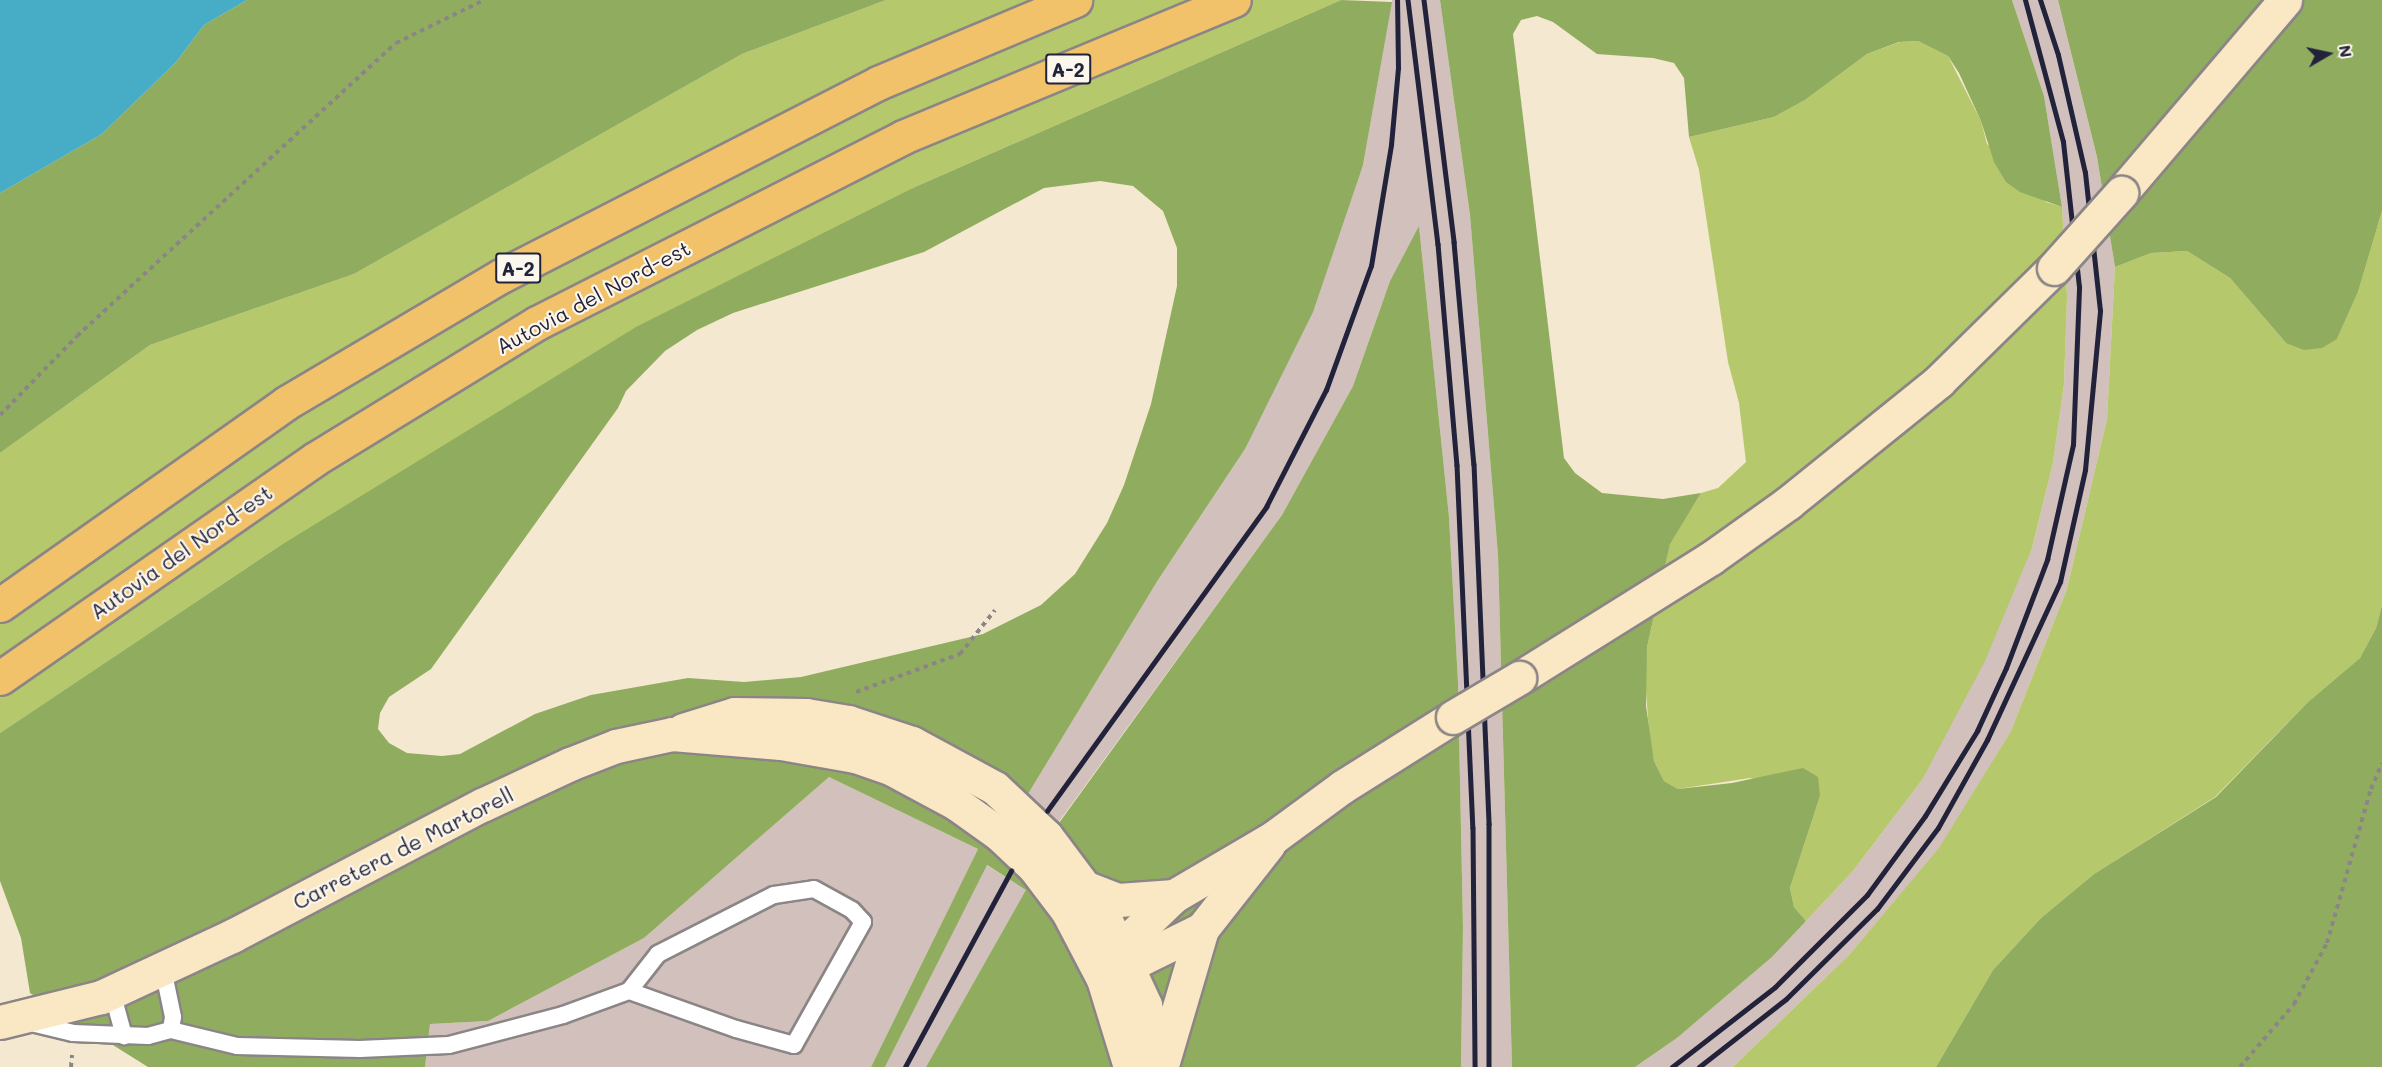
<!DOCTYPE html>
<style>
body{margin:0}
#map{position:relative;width:2382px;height:1067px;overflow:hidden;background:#f4e8d0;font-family:Mali,sans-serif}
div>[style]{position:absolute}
.industrial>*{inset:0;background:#d1c0bc}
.green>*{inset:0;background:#b5c86b}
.forest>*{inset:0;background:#90ac5f}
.water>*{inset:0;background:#47adc6}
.path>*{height:4px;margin-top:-2px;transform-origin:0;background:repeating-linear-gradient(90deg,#8b8586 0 4.5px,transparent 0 9px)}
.roads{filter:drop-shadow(2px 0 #8b8586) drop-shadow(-2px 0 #8b8586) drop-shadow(0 2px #8b8586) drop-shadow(0 -2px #8b8586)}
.lane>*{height:16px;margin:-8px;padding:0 8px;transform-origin:8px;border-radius:8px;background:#fff}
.secondary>*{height:33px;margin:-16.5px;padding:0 16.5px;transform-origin:16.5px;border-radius:16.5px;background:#fae7c3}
.highway>*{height:33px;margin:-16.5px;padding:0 16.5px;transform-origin:16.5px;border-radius:16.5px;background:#f2c26a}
.rail>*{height:4.5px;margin:-2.25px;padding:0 2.25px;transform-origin:2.25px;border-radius:2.25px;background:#22223b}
.bridges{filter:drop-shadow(2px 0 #8b8586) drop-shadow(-2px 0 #8b8586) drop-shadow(0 2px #8b8586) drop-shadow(0 -2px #8b8586)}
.secondary-bridge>*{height:33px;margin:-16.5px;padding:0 16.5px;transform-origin:16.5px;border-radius:16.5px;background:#fae7c3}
span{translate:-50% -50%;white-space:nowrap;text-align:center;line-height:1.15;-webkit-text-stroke:4.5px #fbf7ec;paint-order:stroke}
.shield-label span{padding:2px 4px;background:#fbf7ec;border:2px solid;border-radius:4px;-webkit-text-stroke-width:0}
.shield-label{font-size:20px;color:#22223b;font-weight:700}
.street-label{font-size:21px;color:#22223b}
.north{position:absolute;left:2298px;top:24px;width:60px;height:60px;-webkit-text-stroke:4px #fbf7ec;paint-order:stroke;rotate:81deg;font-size:16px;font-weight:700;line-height:24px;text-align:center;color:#22223b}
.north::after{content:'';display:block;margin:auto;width:21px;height:27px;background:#22223b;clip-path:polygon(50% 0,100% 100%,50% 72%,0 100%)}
</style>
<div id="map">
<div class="industrial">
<div style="clip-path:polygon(1392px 0,1440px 0,1470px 215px,1498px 555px,1512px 1067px,1461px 1067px,1463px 927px,1458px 682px,1449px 517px,1419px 227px,1390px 281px,1353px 386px,1282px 515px,1058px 823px,1028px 794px,1158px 580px,1245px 449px,1363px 165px)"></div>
<div style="clip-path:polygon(2012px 0,2058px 0,2097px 157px,2115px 267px,2107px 419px,2067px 589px,2011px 731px,1940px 848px,1850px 954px,1733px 1067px,1635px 1067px,1677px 1038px,1772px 957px,1852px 872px,1922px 780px,2032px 548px,2053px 463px,2064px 384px,2067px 296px,2062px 207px,2044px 96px)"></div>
<div style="clip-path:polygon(829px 777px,978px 849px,871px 1067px,425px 1067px,430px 1024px,488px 1021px,644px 938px)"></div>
<div style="clip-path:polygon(986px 865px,1027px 890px,926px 1067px,885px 1067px)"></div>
</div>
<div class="green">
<div style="clip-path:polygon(886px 0,1341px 0,915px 187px,278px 547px,0 733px,0 453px,150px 345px,354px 274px,742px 54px)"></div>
<div style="clip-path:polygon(1918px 41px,1948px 56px,1981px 121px,1987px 144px,2046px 202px,2062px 207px,2067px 296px,2064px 384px,2053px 463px,2032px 548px,1985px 661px,1922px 780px,1852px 872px,1806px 921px,1794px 907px,1790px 888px,1820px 796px,1750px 778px,1678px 789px,1664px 781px,1654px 761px,1649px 731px,1645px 678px,1647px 647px,1670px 543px,1701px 493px,1718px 488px,1746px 462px,1739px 403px,1728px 362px,1699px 170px,1689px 137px,1774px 117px,1805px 100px,1867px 54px,1900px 42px)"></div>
<div style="clip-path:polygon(2382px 211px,2382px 605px,2376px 628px,2360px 658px,2308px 702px,2215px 797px,2094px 874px,2041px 918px,1993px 970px,1936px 1067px,1733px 1067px,1850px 954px,1939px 848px,2011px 731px,2067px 589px,2107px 419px,2115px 267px,2151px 253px,2187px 251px,2230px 278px,2286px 343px,2337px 339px,2358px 292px)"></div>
</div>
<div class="forest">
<div style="clip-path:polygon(247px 0,886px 0,742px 54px,354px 274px,150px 345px,0 453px,0 193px,102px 134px,176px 62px,204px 25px)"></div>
<div style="clip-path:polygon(evenodd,1341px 0,1392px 2px,1363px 165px,1313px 312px,1245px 449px,1158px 580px,1028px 794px,1059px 823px,1282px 515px,1353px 386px,1390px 281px,1419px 226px,1449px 517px,1458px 682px,1463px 927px,1461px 1067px,926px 1067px,1026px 890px,987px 865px,885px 1067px,871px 1067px,978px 849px,829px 777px,644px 938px,488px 1021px,430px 1024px,425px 1067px,148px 1067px,30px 993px,21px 938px,0 881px,0 733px,278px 547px,636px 327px,915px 187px,1341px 0,1100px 181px,1133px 186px,1163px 211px,1177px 248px,1177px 286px,1151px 404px,1124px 485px,1107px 523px,1075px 574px,1041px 605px,983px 634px,801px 677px,744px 682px,688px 678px,591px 695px,535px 714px,460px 754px,442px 756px,407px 753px,389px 743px,378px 729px,380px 713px,389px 697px,431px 669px,618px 408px,626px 391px,665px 351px,697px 330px,733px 313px,924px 252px,1044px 188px,1100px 181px)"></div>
<div style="clip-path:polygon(1440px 0,2012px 0,2044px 96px,2062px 207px,2020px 192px,2006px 182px,1994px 162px,1981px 121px,1959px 73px,1948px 56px,1918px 41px,1899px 42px,1867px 54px,1805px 100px,1774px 117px,1689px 137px,1684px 78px,1674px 63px,1653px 58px,1597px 54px,1553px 22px,1537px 16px,1521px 20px,1513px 34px,1564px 458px,1575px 473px,1602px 493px,1663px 499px,1701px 493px,1670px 544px,1647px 647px,1646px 706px,1654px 761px,1664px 781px,1678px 789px,1732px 783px,1803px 768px,1818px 777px,1820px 796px,1790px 888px,1794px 907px,1806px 921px,1772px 957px,1677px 1038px,1635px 1067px,1512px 1067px,1498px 555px,1470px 215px)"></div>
<div style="clip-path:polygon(2058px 0,2382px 0,2382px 211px,2358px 292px,2337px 339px,2322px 348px,2304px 350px,2286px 343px,2230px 278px,2187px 251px,2151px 253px,2115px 267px,2097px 157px)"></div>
<div style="clip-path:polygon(2382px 605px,2382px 1067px,1936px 1067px,1993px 970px,2041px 918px,2094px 874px,2216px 797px,2308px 702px,2360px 658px,2376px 628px)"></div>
</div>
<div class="water">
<div style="clip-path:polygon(0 0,247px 0,204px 25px,176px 62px,102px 134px,0 193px)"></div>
</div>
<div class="path">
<div style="left:0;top:415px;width:110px;rotate:-45.7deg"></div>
<div style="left:77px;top:336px;width:433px;rotate:-42.6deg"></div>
<div style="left:396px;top:43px;width:98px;rotate:-26deg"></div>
<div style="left:856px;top:692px;width:111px;rotate:-20.1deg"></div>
<div style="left:960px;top:654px;width:56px;rotate:-51.5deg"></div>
<div style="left:71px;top:1067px;width:12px;rotate:-85deg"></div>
<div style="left:2240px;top:1067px;width:83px;rotate:-49.4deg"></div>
<div style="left:2294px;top:1004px;width:69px;rotate:-61.6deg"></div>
<div style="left:2327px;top:943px;width:160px;rotate:-74.1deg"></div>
<div style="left:2371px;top:789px;width:28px;rotate:-67deg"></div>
</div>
<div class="roads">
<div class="lane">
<div style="left:163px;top:969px;width:49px;rotate:78.2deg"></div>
<div style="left:173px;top:1017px;width:13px;rotate:99deg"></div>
<div style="left:112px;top:992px;width:46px;rotate:74.7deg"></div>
<div style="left:27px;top:1022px;width:47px;rotate:13.4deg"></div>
<div style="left:73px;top:1033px;width:75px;rotate:2.3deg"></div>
<div style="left:148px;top:1036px;width:24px;rotate:-15deg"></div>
<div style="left:171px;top:1030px;width:68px;rotate:13.6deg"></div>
<div style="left:237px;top:1046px;width:123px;rotate:1.4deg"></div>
<div style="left:360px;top:1049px;width:89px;rotate:-2.6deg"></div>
<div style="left:449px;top:1045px;width:118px;rotate:-14.7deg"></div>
<div style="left:563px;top:1015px;width:70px;rotate:-20deg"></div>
<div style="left:629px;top:991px;width:47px;rotate:-51.9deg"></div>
<div style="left:658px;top:954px;width:130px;rotate:-27deg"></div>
<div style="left:774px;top:895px;width:40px;rotate:-8.5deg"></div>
<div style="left:814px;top:889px;width:43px;rotate:28.9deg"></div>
<div style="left:852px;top:910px;width:16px;rotate:47deg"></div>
<div style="left:863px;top:922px;width:141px;rotate:119.3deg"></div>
<div style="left:794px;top:1045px;width:60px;rotate:-164.6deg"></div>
<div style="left:736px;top:1029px;width:114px;rotate:-160.4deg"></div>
</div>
<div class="secondary">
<div style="left:2121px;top:193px;width:253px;rotate:-49.6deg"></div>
<div style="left:1519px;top:678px;width:226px;rotate:-32deg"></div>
<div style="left:1711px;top:558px;width:95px;rotate:-35.5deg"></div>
<div style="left:1788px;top:503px;width:194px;rotate:-38.9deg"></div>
<div style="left:1939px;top:381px;width:161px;rotate:-44.5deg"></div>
<div style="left:683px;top:730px;width:53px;rotate:-17.4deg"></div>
<div style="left:734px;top:714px;width:72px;rotate:0.8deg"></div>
<div style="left:806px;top:715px;width:43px;rotate:9.5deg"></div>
<div style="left:848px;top:722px;width:67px;rotate:18.2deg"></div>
<div style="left:912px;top:743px;width:94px;rotate:28.5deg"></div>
<div style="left:995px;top:788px;width:70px;rotate:43.3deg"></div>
<div style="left:1046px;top:836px;width:90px;rotate:53.1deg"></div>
<div style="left:1100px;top:908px;width:107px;rotate:65.1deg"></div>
<div style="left:1145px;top:1005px;width:64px;rotate:77.3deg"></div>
<div style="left:1089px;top:889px;width:31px;rotate:21deg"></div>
<div style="left:1118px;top:900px;width:56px;rotate:-4.1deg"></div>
<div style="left:1110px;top:947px;width:19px;rotate:32deg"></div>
<div style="left:1126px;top:957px;width:17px;rotate:3deg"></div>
<div style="left:1143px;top:958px;width:66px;rotate:-26.2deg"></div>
<div style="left:1202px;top:929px;width:107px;rotate:-51.8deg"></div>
<div style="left:1125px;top:969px;width:30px;rotate:-82deg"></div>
<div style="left:1129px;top:939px;width:62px;rotate:-43.7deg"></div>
<div style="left:1174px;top:896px;width:116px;rotate:-30.5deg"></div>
<div style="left:1274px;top:837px;width:84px;rotate:-36.3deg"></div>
<div style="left:1342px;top:787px;width:131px;rotate:-32.2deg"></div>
<div style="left:0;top:1022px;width:104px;rotate:-13.9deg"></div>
<div style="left:101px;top:997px;width:145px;rotate:-25deg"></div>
<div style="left:232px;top:936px;width:282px;rotate:-27.7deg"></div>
<div style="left:482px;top:805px;width:97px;rotate:-25deg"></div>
<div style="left:570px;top:764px;width:49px;rotate:-21.4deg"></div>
<div style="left:616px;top:746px;width:57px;rotate:-12.1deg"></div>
<div style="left:672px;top:734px;width:109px;rotate:4.7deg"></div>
<div style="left:781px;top:743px;width:75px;rotate:10deg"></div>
<div style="left:855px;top:756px;width:39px;rotate:19deg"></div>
<div style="left:892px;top:769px;width:74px;rotate:28.3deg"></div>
<div style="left:957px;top:804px;width:52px;rotate:35.5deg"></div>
<div style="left:999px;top:834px;width:48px;rotate:43.3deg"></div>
<div style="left:1034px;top:867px;width:56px;rotate:52.9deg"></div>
<div style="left:1068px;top:912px;width:76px;rotate:62.4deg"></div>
<div style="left:1103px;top:979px;width:92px;rotate:72.9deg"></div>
<div style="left:1162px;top:1065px;width:142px;rotate:-73.6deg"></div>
</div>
<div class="highway">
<div style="left:0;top:605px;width:350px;rotate:-35.2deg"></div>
<div style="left:286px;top:403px;width:250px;rotate:-30.6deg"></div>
<div style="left:501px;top:276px;width:424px;rotate:-27.1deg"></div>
<div style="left:878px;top:83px;width:214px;rotate:-22.8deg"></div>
<div style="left:0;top:678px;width:384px;rotate:-34.8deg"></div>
<div style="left:315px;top:459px;width:260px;rotate:-31.5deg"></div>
<div style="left:537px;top:323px;width:411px;rotate:-26.9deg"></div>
<div style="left:903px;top:137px;width:358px;rotate:-22.5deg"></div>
</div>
</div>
<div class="rail">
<div style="left:1408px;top:0;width:246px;rotate:83deg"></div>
<div style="left:1438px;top:244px;width:222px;rotate:85.1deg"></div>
<div style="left:1457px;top:465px;width:363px;rotate:87.5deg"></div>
<div style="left:1473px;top:828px;width:239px;rotate:89.5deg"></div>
<div style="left:1424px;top:0;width:244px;rotate:82.9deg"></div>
<div style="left:1454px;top:242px;width:223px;rotate:84.9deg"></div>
<div style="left:1474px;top:464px;width:360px;rotate:87.6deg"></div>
<div style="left:1489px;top:824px;width:243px;rotate:90deg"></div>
<div style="left:1047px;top:811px;width:375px;rotate:-54.2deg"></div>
<div style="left:1266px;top:507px;width:131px;rotate:-62.9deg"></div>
<div style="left:1326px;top:390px;width:132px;rotate:-70.1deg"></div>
<div style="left:1371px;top:266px;width:123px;rotate:-80.6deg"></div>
<div style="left:1391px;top:145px;width:77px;rotate:-84.8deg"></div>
<div style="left:1398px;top:68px;width:68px;rotate:-90.8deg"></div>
<div style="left:905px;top:1067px;width:223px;rotate:-61.6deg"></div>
<div style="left:1672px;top:1067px;width:130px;rotate:-37.8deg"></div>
<div style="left:1775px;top:987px;width:130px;rotate:-45deg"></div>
<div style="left:1867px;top:895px;width:98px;rotate:-53.7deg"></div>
<div style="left:1925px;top:816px;width:100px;rotate:-58.5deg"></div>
<div style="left:1977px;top:731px;width:69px;rotate:-65.3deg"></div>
<div style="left:2006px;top:668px;width:116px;rotate:-69.2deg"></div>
<div style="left:2047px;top:560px;width:118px;rotate:-77.3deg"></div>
<div style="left:2073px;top:445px;width:158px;rotate:-87.8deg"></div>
<div style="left:2079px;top:287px;width:146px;rotate:-96.3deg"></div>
<div style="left:2063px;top:142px;width:147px;rotate:-105deg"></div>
<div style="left:1699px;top:1067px;width:110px;rotate:-38deg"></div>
<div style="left:1786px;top:999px;width:128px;rotate:-44.7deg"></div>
<div style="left:1877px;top:909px;width:101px;rotate:-53deg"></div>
<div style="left:1938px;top:828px;width:101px;rotate:-60.9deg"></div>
<div style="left:1987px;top:740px;width:174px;rotate:-65.2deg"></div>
<div style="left:2060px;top:582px;width:115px;rotate:-77.4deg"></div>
<div style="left:2085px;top:470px;width:160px;rotate:-84.6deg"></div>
<div style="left:2100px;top:311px;width:139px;rotate:-96.2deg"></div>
<div style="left:2085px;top:173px;width:121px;rotate:-102.9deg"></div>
<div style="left:2058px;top:55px;width:58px;rotate:-108.1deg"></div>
</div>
<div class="bridges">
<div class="secondary-bridge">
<div style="left:2054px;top:268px;width:101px;rotate:-48.2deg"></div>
<div style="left:1453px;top:717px;width:77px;rotate:-30.6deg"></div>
</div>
</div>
<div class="shield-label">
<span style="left:1068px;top:69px">A-2</span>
<span style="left:518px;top:268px">A-2</span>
</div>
<div class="street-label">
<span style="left:593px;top:297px;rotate:-28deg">Autovia del Nord-est</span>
<span style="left:181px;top:552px;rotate:-35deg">Autovia del Nord-est</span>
<span style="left:403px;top:848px;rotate:-27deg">Carretera de Martorell</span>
</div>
<div class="north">N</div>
</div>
